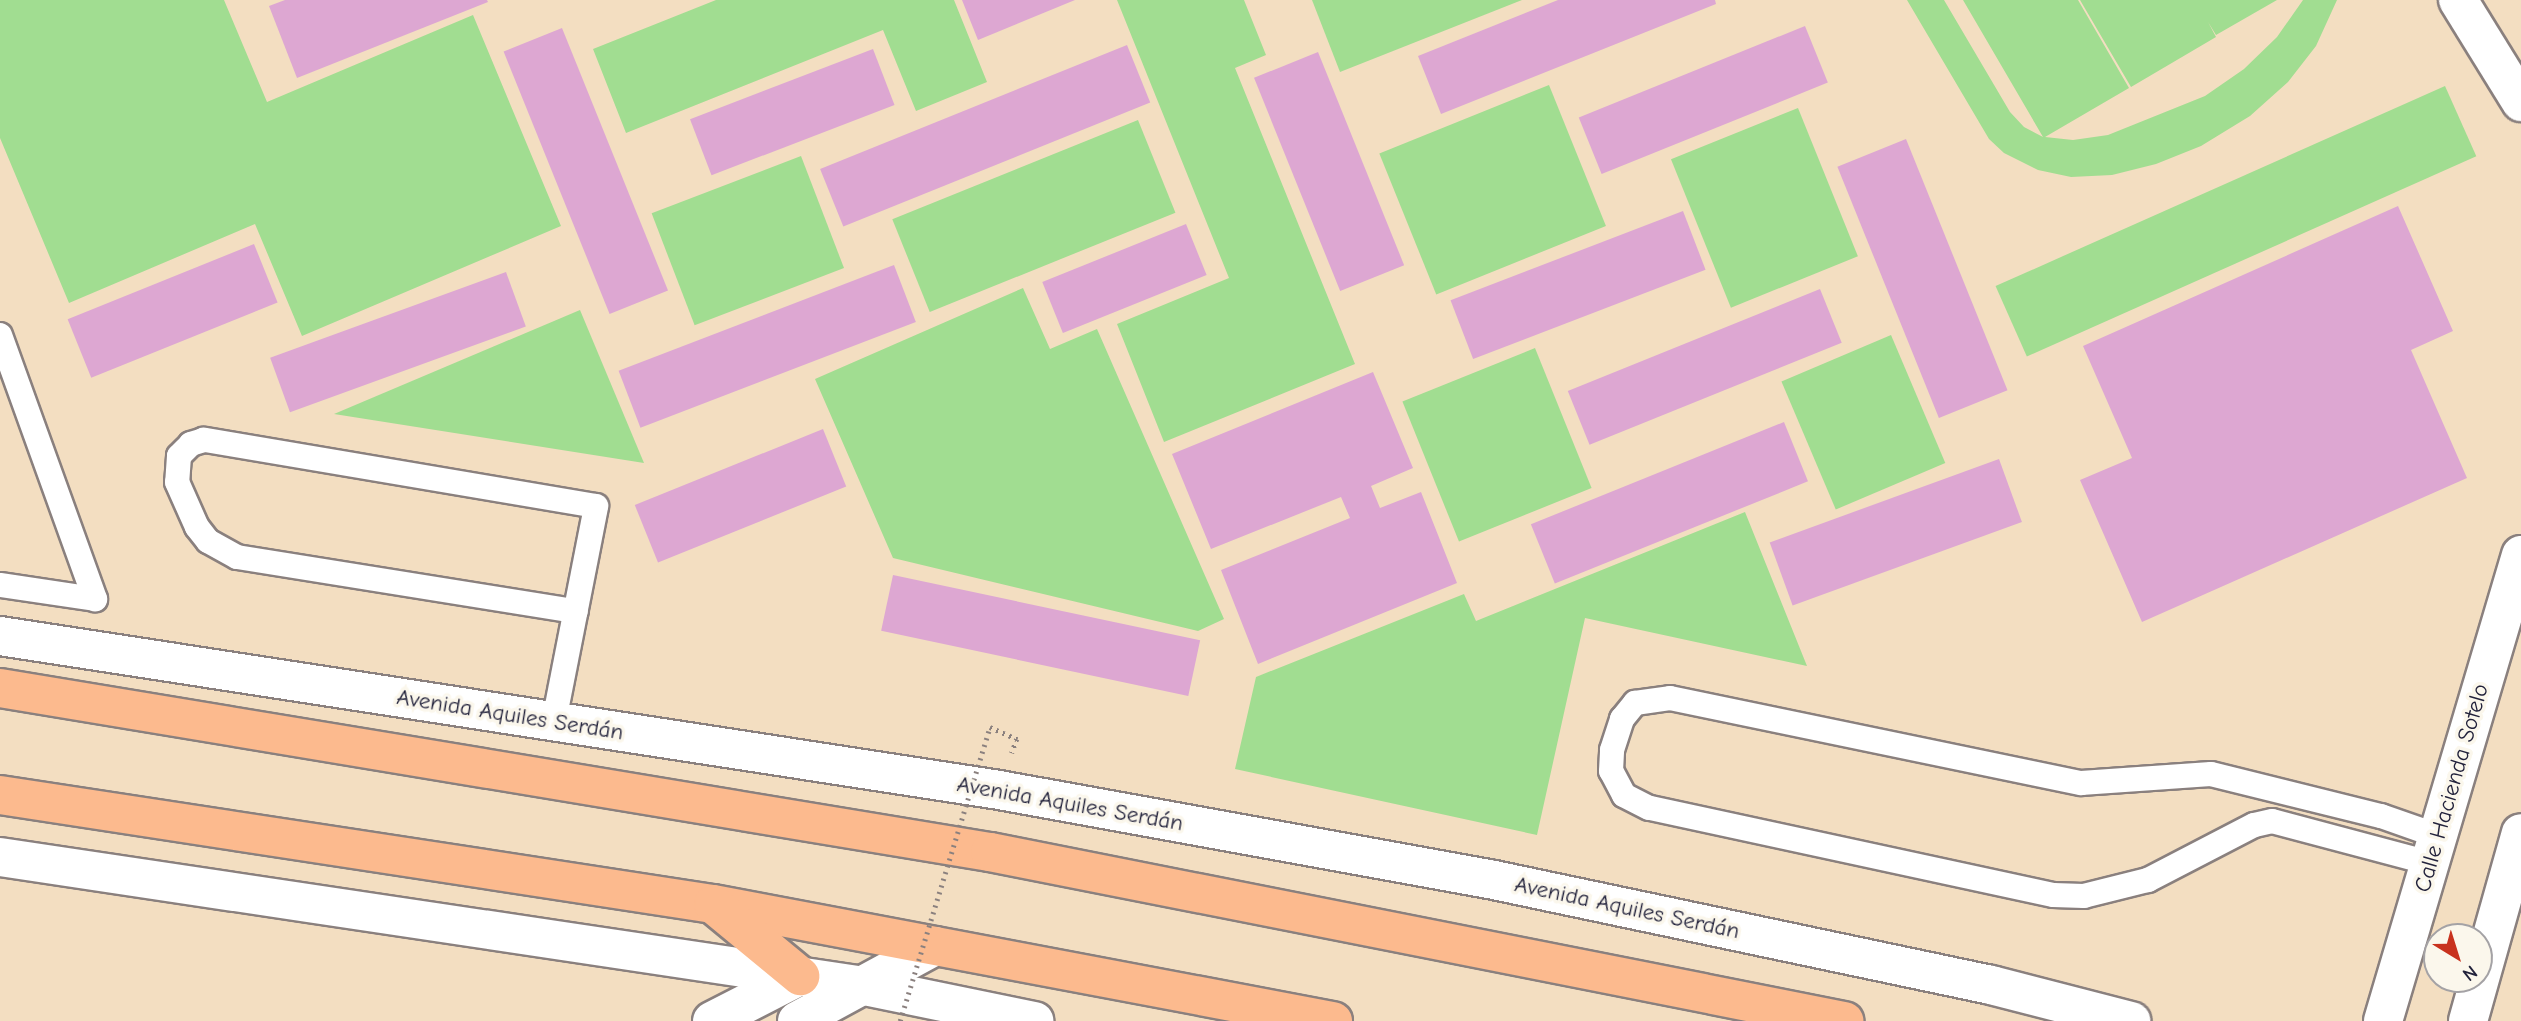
<!DOCTYPE html>
<meta charset="utf-8">
<style>
body{margin:0}
#map{position:relative;width:2521px;height:1021px;overflow:hidden;background:#f3dec1;font-family:"Comic Neue",sans-serif}
div>[style]{position:absolute}
.green>*{inset:0;background:#a1dd91;transform-origin:0 0}
.building>*{inset:0;background:#dda7d2;transform-origin:0 0}
.path>*{height:4.5px;margin-top:-2.25px;transform-origin:0;background:repeating-linear-gradient(90deg,#8a807e 0 2px,transparent 0 7px)}
.roads{filter:drop-shadow(2px 0 #8a807e) drop-shadow(-2px 0 #8a807e) drop-shadow(0 2px #8a807e) drop-shadow(0 -2px #8a807e)}
.service>*{height:24px;margin:-12px;padding:0 12px;transform-origin:12px;border-radius:12px;background:#fff}
.minor>*{height:38px;margin:-19px;padding:0 19px;transform-origin:19px;border-radius:19px;background:#fff}
.tertiary>*{height:38px;margin:-19px;padding:0 19px;transform-origin:19px;border-radius:19px;background:#fff}
.primary>*{height:38px;margin:-19px;padding:0 19px;transform-origin:19px;border-radius:19px;background:#fcba8e}
.path-bridge>*{height:4.5px;margin-top:-2.25px;transform-origin:0;background:repeating-linear-gradient(90deg,#8a807e 0 2px,transparent 0 7px)}
span{translate:-50% -50%;white-space:nowrap;text-align:center;line-height:1.15;-webkit-text-stroke:7px #fbf7ec;paint-order:stroke}
.street-label{font-size:23px;color:#22223b}
.north{position:absolute;left:2423px;top:923px;width:70px;height:70px;box-sizing:border-box;background:#fbf7ec;border:2px solid #a4a2a5;border-radius:50%;rotate:142deg;font-size:19px;font-weight:700;line-height:28px;text-align:center;color:#22223b}
.north::after{content:'';display:block;margin:auto;width:24px;height:32px;background:#c8321e;clip-path:polygon(50% 0,100% 100%,50% 72%,0 100%)}
</style>
<div id="map">
<div class="green">
<div style="clip-path:polygon(0 0,224px 0,267px 102px,473px 15px,561px 226px,302px 336px,255px 224px,69px 303px,0 138px)"></div>
<div style="clip-path:polygon(716px 0,954px 0,987px 82px,916px 111px,883px 30px,626px 133px,593px 49px)"></div>
<div style="clip-path:polygon(1117px 0,1244px 0,1266px 55px,1235px 68px,1355px 364px,1164px 442px,1117px 324px,1229px 278px)"></div>
<div style="clip-path:polygon(1312px 0,1522px 0,1340px 72px)"></div>
<div style="clip-path:polygon(1907px 0,1944px 0,2010px 112px,2024px 127px,2043px 137px,1963px 0,2078px 0,2129px 88px,2045px 137px,2073px 140px,2108px 135px,2205px 96px,2244px 69px,2277px 37px,2303px 0,2337px 0,2316px 46px,2288px 82px,2250px 116px,2201px 146px,2156px 164px,2112px 175px,2071px 177px,2038px 170px,2004px 153px,1989px 139px)"></div>
<div style="clip-path:polygon(2080px 0,2277px 0,2216px 35px,2208px 22px,2216px 37px,2131px 87px)"></div>
<div style="left:1549px;top:85px;width:152px;height:183px;rotate:68deg"></div>
<div style="left:2445px;top:86px;width:77px;height:492px;rotate:66deg"></div>
<div style="left:1798px;top:108px;width:160px;height:137px;rotate:68deg"></div>
<div style="left:1138px;top:120px;width:100px;height:265px;rotate:68deg"></div>
<div style="left:801px;top:156px;width:120px;height:160px;rotate:69deg"></div>
<div style="clip-path:polygon(1023px 288px,1050px 349px,1097px 329px,1224px 619px,1198px 631px,893px 558px,815px 379px)"></div>
<div style="clip-path:polygon(580px 310px,644px 463px,334px 414px)"></div>
<div style="left:1891px;top:335px;width:139px;height:119px;rotate:67deg"></div>
<div style="left:1535px;top:348px;width:151px;height:143px;rotate:68deg"></div>
<div style="clip-path:polygon(1745px 512px,1807px 666px,1585px 618px,1537px 835px,1235px 769px,1256px 677px,1464px 594px,1476px 621px)"></div>
</div>
<div class="building">
<div style="clip-path:polygon(285px 0,487px 0,488px 2px,297px 78px,269px 6px)"></div>
<div style="clip-path:polygon(962px 0,1075px 0,978px 40px)"></div>
<div style="clip-path:polygon(1558px 0,1715px 0,1716px 4px,1441px 114px,1418px 56px)"></div>
<div style="left:1805px;top:26px;width:61px;height:244px;rotate:68deg"></div>
<div style="left:562px;top:28px;width:283px;height:63px;rotate:68deg"></div>
<div style="left:1127px;top:45px;width:62px;height:331px;rotate:68deg"></div>
<div style="left:873px;top:49px;width:60px;height:196px;rotate:69deg"></div>
<div style="left:1318px;top:52px;width:230px;height:69px;rotate:68deg"></div>
<div style="left:1906px;top:139px;width:271px;height:74px;rotate:68deg"></div>
<div style="clip-path:polygon(2398px 206px,2453px 331px,2411px 350px,2467px 478px,2142px 622px,2080px 480px,2132px 458px,2083px 346px)"></div>
<div style="left:1683px;top:211px;width:63px;height:249px;rotate:69deg"></div>
<div style="left:1186px;top:224px;width:55px;height:155px;rotate:68deg"></div>
<div style="left:254px;top:244px;width:63px;height:201px;rotate:68deg"></div>
<div style="left:894px;top:265px;width:61px;height:295px;rotate:69deg"></div>
<div style="left:506px;top:272px;width:58px;height:251px;rotate:70deg"></div>
<div style="left:1820px;top:289px;width:58px;height:272px;rotate:68deg"></div>
<div style="clip-path:polygon(1373px 372px,1413px 468px,1371px 486px,1380px 508px,1421px 492px,1457px 583px,1258px 664px,1221px 570px,1350px 518px,1341px 497px,1211px 549px,1172px 454px)"></div>
<div style="left:1784px;top:422px;width:64px;height:273px;rotate:68deg"></div>
<div style="left:823px;top:429px;width:62px;height:203px;rotate:68deg"></div>
<div style="left:1999px;top:459px;width:67px;height:244px;rotate:70deg"></div>
<div style="left:893px;top:575px;width:314px;height:57px;rotate:12deg"></div>
</div>
<div class="path">
<div style="left:990px;top:727px;width:30px;rotate:24deg"></div>
<div style="left:1017px;top:739px;width:15px;rotate:110deg"></div>
</div>
<div class="roads">
<div class="service">
<div style="left:0;top:335px;width:281px;rotate:70.2deg"></div>
<div style="left:95px;top:599px;width:96px;rotate:-171.6deg"></div>
<div style="left:554px;top:721px;width:219px;rotate:-78.9deg"></div>
<div style="left:596px;top:506px;width:398px;rotate:-170.4deg"></div>
<div style="left:204px;top:440px;width:14px;rotate:163deg"></div>
<div style="left:191px;top:444px;width:17px;rotate:135deg"></div>
<div style="left:179px;top:456px;width:26px;rotate:94deg"></div>
<div style="left:177px;top:482px;width:49px;rotate:66deg"></div>
<div style="left:197px;top:527px;width:18px;rotate:52deg"></div>
<div style="left:208px;top:541px;width:33px;rotate:29deg"></div>
<div style="left:237px;top:557px;width:343px;rotate:9.1deg"></div>
<div style="left:2430px;top:863px;width:163px;rotate:-165.1deg"></div>
<div style="left:2272px;top:821px;width:18px;rotate:167deg"></div>
<div style="left:2254px;top:825px;width:119px;rotate:152.6deg"></div>
<div style="left:2148px;top:880px;width:66px;rotate:166deg"></div>
<div style="left:2084px;top:896px;width:31px;rotate:-178deg"></div>
<div style="left:2053px;top:895px;width:413px;rotate:-167.8deg"></div>
<div style="left:1649px;top:808px;width:28px;rotate:-153deg"></div>
<div style="left:1624px;top:795px;width:27px;rotate:-118deg"></div>
<div style="left:1611px;top:771px;width:21px;rotate:-87deg"></div>
<div style="left:1612px;top:750px;width:33px;rotate:-72deg"></div>
<div style="left:1622px;top:719px;width:21px;rotate:-51deg"></div>
<div style="left:1635px;top:703px;width:35px;rotate:-8deg"></div>
<div style="left:1670px;top:698px;width:420px;rotate:11.7deg"></div>
<div style="left:2081px;top:783px;width:130px;rotate:-4deg"></div>
<div style="left:2211px;top:774px;width:175px;rotate:13.9deg"></div>
<div style="left:2381px;top:816px;width:60px;rotate:19.3deg"></div>
</div>
<div class="minor">
<div style="left:712px;top:1021px;width:99px;rotate:-27.1deg"></div>
<div style="left:797px;top:1021px;width:157px;rotate:-28.5deg"></div>
</div>
<div class="tertiary">
<div style="left:2458px;top:0;width:120px;rotate:58.3deg"></div>
<div style="left:0;top:636px;width:1011px;rotate:8.76deg"></div>
<div style="left:999px;top:790px;width:503px;rotate:10.3deg"></div>
<div style="left:1494px;top:880px;width:508px;rotate:11.93deg"></div>
<div style="left:1991px;top:985px;width:145px;rotate:14.4deg"></div>
<div style="left:0;top:857px;width:874px;rotate:8.49deg"></div>
<div style="left:864px;top:986px;width:174px;rotate:11.6deg"></div>
<div style="left:2383px;top:1021px;width:486px;rotate:-73.5deg"></div>
<div style="left:2468px;top:1021px;width:195px;rotate:-74.3deg"></div>
</div>
<div class="primary">
<div style="left:0;top:688px;width:1003px;rotate:9.41deg"></div>
<div style="left:990px;top:852px;width:871px;rotate:11.19deg"></div>
<div style="left:0;top:795px;width:721px;rotate:8.69deg"></div>
<div style="left:713px;top:904px;width:631px;rotate:10.69deg"></div>
<div style="left:714px;top:905px;width:112px;rotate:39.5deg"></div>
</div>
</div>
<div class="path-bridge">
<div style="left:900px;top:1021px;width:307px;rotate:-73deg"></div>
</div>
<div class="street-label">
<span style="left:510px;top:715px;rotate:9deg">Avenida Aquiles Serdán</span>
<span style="left:2452px;top:788px;rotate:-74deg">Calle Hacienda Sotelo</span>
<span style="left:1070px;top:804px;rotate:10deg">Avenida Aquiles Serdán</span>
<span style="left:1627px;top:908px;rotate:12deg">Avenida Aquiles Serdán</span>
</div>
<div class="north">N</div>
</div>
